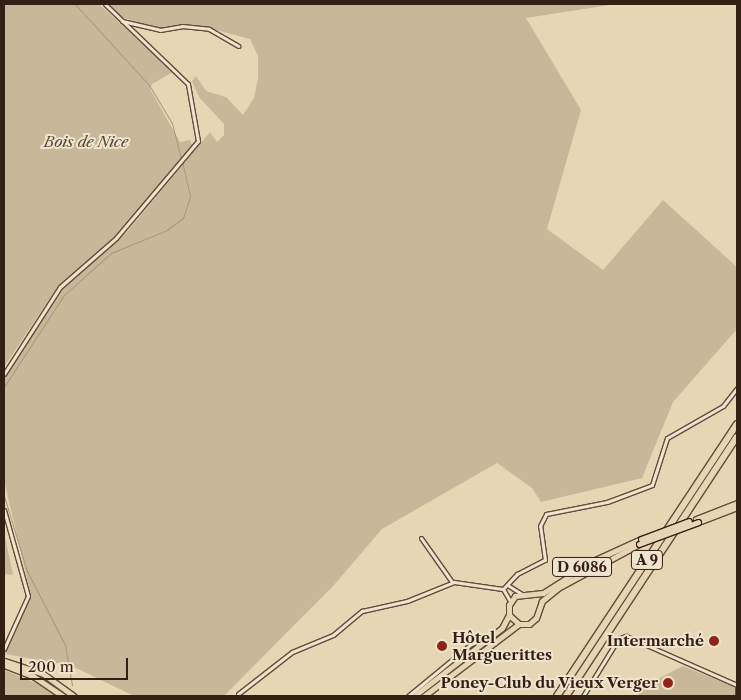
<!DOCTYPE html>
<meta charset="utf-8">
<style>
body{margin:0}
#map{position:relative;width:741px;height:700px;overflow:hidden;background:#e7d6b4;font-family:"Libre Caslon Text",serif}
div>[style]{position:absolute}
.green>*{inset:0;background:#c9b799}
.stream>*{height:1px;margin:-0.5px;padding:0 0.5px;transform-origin:0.5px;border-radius:0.5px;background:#aa977d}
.roads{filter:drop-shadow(1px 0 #624c3b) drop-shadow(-1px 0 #624c3b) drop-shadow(0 1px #624c3b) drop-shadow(0 -1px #624c3b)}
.street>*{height:3px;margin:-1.5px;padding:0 1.5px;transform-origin:1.5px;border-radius:1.5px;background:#efe4ce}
.primary>*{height:5px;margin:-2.5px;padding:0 2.5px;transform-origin:2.5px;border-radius:2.5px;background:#e7d6b4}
.highway>*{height:6px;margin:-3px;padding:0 3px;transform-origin:3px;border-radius:3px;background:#e7d6b4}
.bridges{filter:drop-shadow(1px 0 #351e13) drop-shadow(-1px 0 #351e13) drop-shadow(0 1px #351e13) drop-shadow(0 -1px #351e13)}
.primary-bridge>*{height:5px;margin:-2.5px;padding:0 2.5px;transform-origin:2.5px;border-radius:2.5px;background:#e7d6b4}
.dots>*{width:14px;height:14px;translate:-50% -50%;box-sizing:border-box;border:2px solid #efe4ce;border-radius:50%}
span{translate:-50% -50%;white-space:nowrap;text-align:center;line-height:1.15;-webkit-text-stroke:4px #efe4ce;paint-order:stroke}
.shield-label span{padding:1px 4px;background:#efe4ce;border:1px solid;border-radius:4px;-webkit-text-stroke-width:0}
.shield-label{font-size:14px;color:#351e13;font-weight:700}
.park-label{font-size:15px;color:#5a4434;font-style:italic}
.poi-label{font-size:15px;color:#351e13;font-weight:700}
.left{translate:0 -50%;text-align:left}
.right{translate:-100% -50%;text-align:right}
.frame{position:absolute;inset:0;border:5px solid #351e13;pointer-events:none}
.scale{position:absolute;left:20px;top:658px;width:108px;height:22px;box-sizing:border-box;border:2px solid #351e13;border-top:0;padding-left:6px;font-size:15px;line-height:18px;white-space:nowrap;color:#351e13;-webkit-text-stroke:4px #efe4ce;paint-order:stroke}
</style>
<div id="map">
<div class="green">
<div style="clip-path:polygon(4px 4px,99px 4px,173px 72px,152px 84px,150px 89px,180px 142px,190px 140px,192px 145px,119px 233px,58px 286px,4px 367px)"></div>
<div style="clip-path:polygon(108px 4px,616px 4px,526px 18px,581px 110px,547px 229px,603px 270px,663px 200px,737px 267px,737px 329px,673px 402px,642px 478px,541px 502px,532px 488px,497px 463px,382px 529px,334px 585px,224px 696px,134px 696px,72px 666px,5px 654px,31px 596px,4px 480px,4px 378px,64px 288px,127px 232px,210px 132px,217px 142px,224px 135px,224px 124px,199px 97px,192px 81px,196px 76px,206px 91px,226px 97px,243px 115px,254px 98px,258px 78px,258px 56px,250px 39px,201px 26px,161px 29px,141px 24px,120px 16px)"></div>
<div style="clip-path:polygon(4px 532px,13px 575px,4px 574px)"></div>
<div style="clip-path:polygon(683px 666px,734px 687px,737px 696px,638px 696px,644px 686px)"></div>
<div style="clip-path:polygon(4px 670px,43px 686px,55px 696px,4px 696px)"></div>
</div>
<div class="stream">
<div style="left:75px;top:4px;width:110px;rotate:47.6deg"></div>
<div style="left:149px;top:85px;width:44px;rotate:58.8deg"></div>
<div style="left:172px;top:123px;width:36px;rotate:76deg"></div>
<div style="left:4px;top:387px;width:110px;rotate:-56.9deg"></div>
<div style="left:64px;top:295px;width:63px;rotate:-41.8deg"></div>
<div style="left:111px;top:253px;width:61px;rotate:-22.3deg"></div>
<div style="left:167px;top:230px;width:20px;rotate:-37deg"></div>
<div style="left:183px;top:218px;width:23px;rotate:-72deg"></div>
<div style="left:190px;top:196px;width:35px;rotate:-103deg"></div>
<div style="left:4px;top:496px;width:78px;rotate:73deg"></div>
<div style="left:27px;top:571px;width:83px;rotate:62.8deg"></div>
<div style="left:65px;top:645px;width:41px;rotate:80.1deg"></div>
</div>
<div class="roads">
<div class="street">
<div style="left:122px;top:21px;width:39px;rotate:13deg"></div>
<div style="left:160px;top:30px;width:22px;rotate:-10deg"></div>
<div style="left:182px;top:26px;width:27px;rotate:6deg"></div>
<div style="left:209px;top:29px;width:34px;rotate:30deg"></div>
<div style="left:4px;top:374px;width:103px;rotate:-57.2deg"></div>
<div style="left:60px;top:287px;width:74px;rotate:-41.2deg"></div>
<div style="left:116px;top:238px;width:127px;rotate:-49.8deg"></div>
<div style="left:198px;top:141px;width:58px;rotate:-100deg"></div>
<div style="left:188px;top:84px;width:115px;rotate:-136.1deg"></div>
<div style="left:4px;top:510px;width:89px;rotate:74.4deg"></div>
<div style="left:28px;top:596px;width:58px;rotate:114.4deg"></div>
<div style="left:421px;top:538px;width:54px;rotate:54.8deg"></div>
<div style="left:509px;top:586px;width:15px;rotate:32deg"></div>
<div style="left:503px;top:589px;width:21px;rotate:-47deg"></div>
<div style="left:517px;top:574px;width:31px;rotate:-27deg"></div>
<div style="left:545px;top:560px;width:34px;rotate:-98deg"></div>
<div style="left:540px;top:526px;width:13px;rotate:-63deg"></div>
<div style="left:546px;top:514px;width:62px;rotate:-11.1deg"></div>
<div style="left:607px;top:502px;width:48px;rotate:-20.7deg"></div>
<div style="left:652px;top:485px;width:49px;rotate:-72.3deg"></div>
<div style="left:667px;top:438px;width:64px;rotate:-29.7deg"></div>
<div style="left:723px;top:406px;width:23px;rotate:-52deg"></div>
<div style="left:238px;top:694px;width:68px;rotate:-37.9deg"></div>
<div style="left:292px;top:652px;width:44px;rotate:-22.5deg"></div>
<div style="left:333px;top:635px;width:38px;rotate:-40deg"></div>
<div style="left:362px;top:611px;width:46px;rotate:-12.5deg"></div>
<div style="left:407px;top:601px;width:51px;rotate:-22deg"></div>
<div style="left:454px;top:582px;width:49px;rotate:8.1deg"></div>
<div style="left:503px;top:589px;width:14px;rotate:60deg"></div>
<div style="left:408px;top:696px;width:82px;rotate:-39.5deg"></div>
<div style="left:471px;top:644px;width:17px;rotate:-21deg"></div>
<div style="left:583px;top:696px;width:67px;rotate:-58.4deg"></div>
<div style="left:618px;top:639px;width:9px;rotate:-21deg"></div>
<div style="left:626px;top:636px;width:121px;rotate:23.8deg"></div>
<div style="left:737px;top:696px;width:9px;rotate:-90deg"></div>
</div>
<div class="primary">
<div style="left:696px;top:519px;width:44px;rotate:-21.3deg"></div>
<div style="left:701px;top:521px;width:39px;rotate:-21deg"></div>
<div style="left:639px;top:544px;width:92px;rotate:151.5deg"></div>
<div style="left:558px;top:588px;width:21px;rotate:141deg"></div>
<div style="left:542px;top:601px;width:18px;rotate:109deg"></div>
<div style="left:536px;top:618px;width:9px;rotate:139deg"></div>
<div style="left:529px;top:624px;width:10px;rotate:180deg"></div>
<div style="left:519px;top:624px;width:13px;rotate:-138deg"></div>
<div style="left:509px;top:615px;width:10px;rotate:-90deg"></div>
<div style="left:509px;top:605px;width:11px;rotate:-56deg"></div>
<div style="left:515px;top:596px;width:28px;rotate:-6deg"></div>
<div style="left:543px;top:593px;width:62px;rotate:-32.4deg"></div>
<div style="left:595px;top:560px;width:51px;rotate:-24.5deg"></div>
<div style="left:4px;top:661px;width:40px;rotate:18deg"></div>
<div style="left:42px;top:673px;width:39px;rotate:36deg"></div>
<div style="left:4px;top:665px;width:31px;rotate:21deg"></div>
<div style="left:33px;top:676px;width:36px;rotate:34deg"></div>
<div style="left:414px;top:696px;width:111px;rotate:-37.7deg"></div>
<div style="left:502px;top:628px;width:15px;rotate:-62deg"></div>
<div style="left:424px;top:696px;width:119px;rotate:-37.2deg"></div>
</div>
<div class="highway">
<div style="left:557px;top:696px;width:326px;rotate:-56.5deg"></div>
<div style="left:566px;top:696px;width:310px;rotate:-56.6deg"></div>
</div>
</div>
<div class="bridges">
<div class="primary-bridge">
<div style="left:641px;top:539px;width:51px;rotate:-20.6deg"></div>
<div style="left:639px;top:544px;width:63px;rotate:-20.4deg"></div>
</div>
</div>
<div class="dots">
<div style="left:714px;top:641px;background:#8f2418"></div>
<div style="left:442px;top:646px;background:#8f2418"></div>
<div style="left:668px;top:683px;background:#8f2418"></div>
</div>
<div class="shield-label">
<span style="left:647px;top:560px">A 9</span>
<span style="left:582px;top:567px">D 6086</span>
</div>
<div class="park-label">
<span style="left:86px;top:142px">Bois de Nice</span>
</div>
<div class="poi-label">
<span class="left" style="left:452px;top:646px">Hôtel<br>Marguerittes</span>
<span class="right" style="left:704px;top:641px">Intermarché</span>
<span class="right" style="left:658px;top:683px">Poney-Club du Vieux Verger</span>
</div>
<div class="frame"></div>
<div class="scale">200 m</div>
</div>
